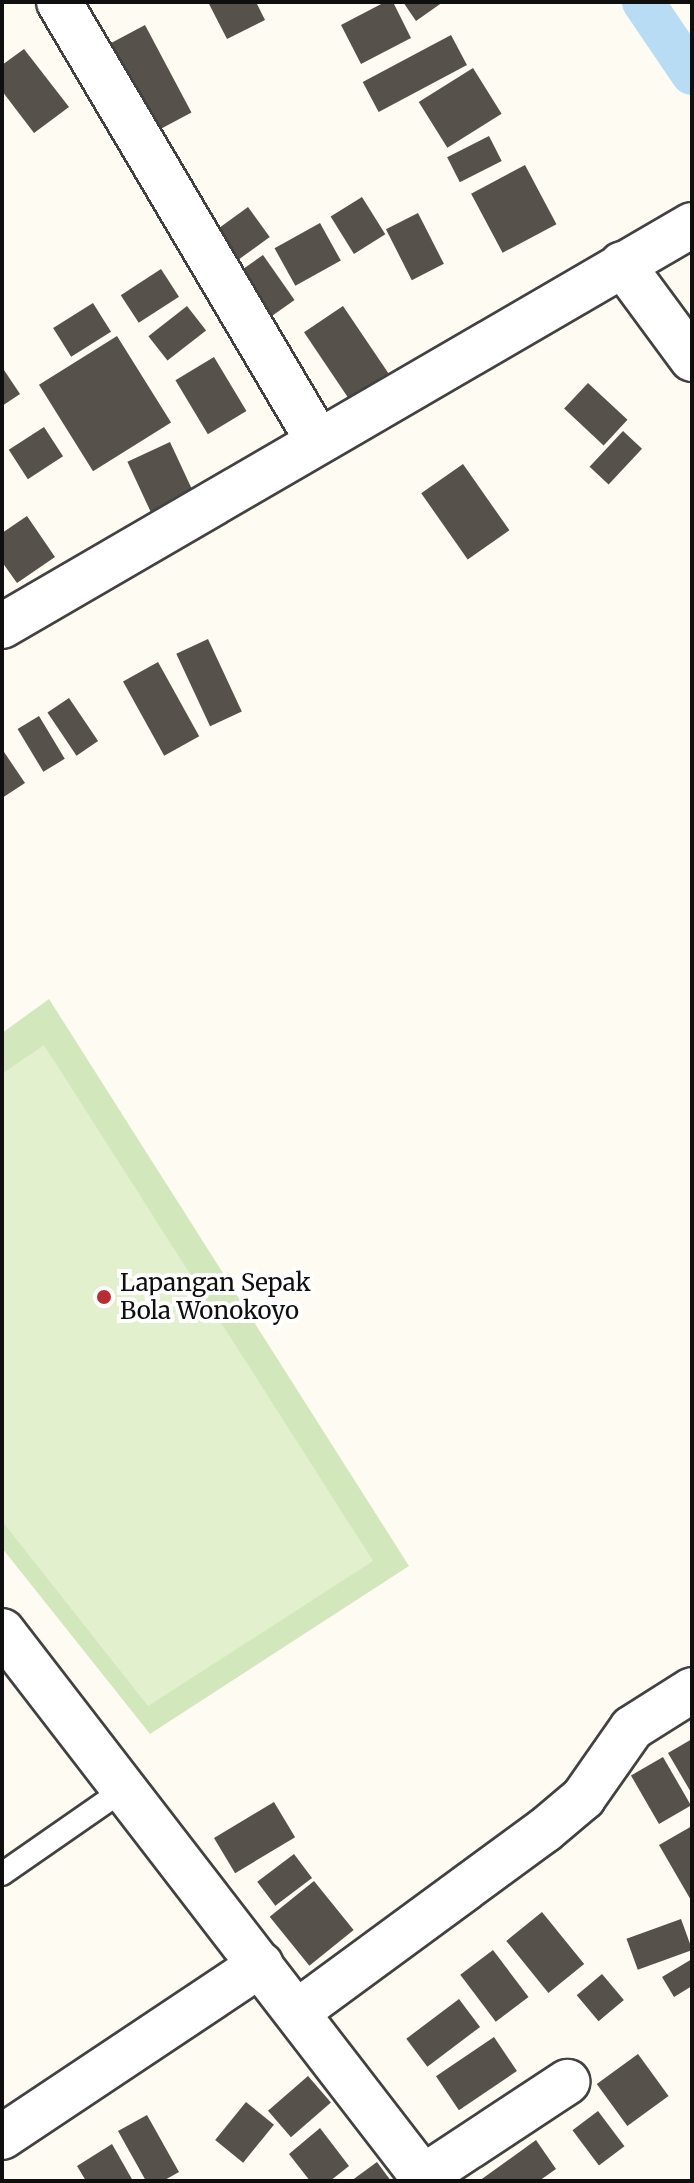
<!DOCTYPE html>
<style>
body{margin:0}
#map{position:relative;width:694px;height:2183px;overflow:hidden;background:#fefcf2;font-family:Merriweather,serif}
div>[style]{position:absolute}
.green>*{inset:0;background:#d2e8bc}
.pitch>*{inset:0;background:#e3f0cd}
.canal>*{height:42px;margin:-21px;padding:0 21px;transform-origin:21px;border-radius:21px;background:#b8dcf4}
.building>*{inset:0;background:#57514c;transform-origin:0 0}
.roads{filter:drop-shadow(2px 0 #424242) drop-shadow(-2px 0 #424242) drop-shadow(0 2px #424242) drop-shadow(0 -2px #424242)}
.service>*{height:22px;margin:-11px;padding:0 11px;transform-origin:11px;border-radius:11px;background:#fff}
.minor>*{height:44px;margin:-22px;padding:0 22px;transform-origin:22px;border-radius:22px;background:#fff}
.dots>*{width:22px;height:22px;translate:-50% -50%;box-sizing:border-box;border:4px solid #fff;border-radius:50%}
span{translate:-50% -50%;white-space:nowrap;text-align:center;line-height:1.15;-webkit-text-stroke:8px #fff;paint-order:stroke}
.poi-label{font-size:24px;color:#0f0f0f}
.left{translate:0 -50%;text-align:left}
.frame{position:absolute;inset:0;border:4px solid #0f0f0f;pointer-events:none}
</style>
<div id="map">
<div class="green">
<div style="clip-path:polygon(49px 999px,409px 1566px,150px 1734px,2px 1548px,2px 1033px)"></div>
</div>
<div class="pitch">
<div style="clip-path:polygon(44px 1045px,373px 1561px,148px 1706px,2px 1521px,2px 1074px)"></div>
</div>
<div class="canal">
<div style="left:643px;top:2px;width:87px;rotate:55.8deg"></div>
</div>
<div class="building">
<div style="clip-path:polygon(208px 2px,256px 2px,265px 20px,227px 39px)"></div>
<div style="clip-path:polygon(385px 2px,393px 2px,411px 38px,361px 64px,341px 25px)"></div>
<div style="clip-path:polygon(403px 2px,443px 2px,416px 21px)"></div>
<div style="left:145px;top:25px;width:99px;height:50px;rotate:62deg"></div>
<div style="left:451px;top:35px;width:34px;height:100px;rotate:62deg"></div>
<div style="clip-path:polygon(24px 49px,69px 107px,34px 133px,2px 91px,2px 65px)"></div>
<div style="left:473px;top:68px;width:54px;height:64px;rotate:58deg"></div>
<div style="left:489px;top:136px;width:28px;height:47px;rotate:63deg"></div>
<div style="left:525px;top:165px;width:67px;height:61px;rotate:62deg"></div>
<div style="left:362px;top:197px;width:44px;height:37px;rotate:58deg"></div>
<div style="left:248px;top:207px;width:37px;height:52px;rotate:54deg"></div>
<div style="left:418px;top:213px;width:57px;height:36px;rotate:63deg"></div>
<div style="left:320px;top:223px;width:43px;height:52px;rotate:61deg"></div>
<div style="left:263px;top:255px;width:55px;height:42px;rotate:55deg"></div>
<div style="left:161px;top:269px;width:33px;height:48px;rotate:57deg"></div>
<div style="left:93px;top:303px;width:34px;height:47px;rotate:58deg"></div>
<div style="left:187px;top:306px;width:31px;height:49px;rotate:52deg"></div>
<div style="left:343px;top:306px;width:90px;height:47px;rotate:56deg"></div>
<div style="left:117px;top:336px;width:102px;height:92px;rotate:58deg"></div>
<div style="left:214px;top:357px;width:63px;height:45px;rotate:59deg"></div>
<div style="clip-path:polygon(2px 367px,20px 394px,2px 406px)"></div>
<div style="left:588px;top:383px;width:54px;height:35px;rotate:43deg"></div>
<div style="left:44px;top:427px;width:35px;height:42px;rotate:57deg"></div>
<div style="left:623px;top:431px;width:26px;height:49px;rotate:43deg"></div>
<div style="left:170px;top:442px;width:57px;height:47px;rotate:65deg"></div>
<div style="left:463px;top:464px;width:81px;height:51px;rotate:55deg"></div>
<div style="clip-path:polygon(27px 516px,55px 557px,17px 583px,2px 562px,2px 533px)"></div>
<div style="left:208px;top:639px;width:80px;height:35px;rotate:65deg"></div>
<div style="left:158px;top:662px;width:85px;height:40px;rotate:61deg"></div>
<div style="left:69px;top:698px;width:52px;height:26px;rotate:56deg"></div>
<div style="left:39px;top:716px;width:50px;height:25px;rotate:59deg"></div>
<div style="clip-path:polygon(2px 749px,25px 783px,2px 798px)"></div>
<div style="clip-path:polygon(692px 1739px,692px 1794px,668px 1753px)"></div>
<div style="left:663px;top:1757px;width:56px;height:37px;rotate:60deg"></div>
<div style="left:274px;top:1802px;width:41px;height:70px;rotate:59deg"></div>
<div style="clip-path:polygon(692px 1826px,692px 1902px,659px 1845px)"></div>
<div style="left:294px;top:1854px;width:30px;height:46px;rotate:53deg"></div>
<div style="left:314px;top:1881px;width:63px;height:57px;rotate:51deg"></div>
<div style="left:542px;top:1912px;width:67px;height:46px;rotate:51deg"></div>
<div style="left:681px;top:1919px;width:33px;height:58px;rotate:70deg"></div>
<div style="left:493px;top:1950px;width:59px;height:41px;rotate:53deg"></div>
<div style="clip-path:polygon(692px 1959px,692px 1986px,674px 1997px,662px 1977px)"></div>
<div style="left:602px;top:1974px;width:34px;height:33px;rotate:50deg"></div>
<div style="left:459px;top:1999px;width:35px;height:66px;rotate:53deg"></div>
<div style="left:494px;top:2037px;width:41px;height:70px;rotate:56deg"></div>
<div style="left:638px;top:2054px;width:52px;height:51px;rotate:54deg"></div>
<div style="left:308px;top:2076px;width:35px;height:53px;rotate:49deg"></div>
<div style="left:246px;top:2102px;width:36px;height:49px;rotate:39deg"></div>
<div style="left:598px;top:2111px;width:44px;height:32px;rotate:53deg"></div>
<div style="clip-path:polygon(147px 2115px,179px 2172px,163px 2181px,146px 2181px,118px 2131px)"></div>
<div style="clip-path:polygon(320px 2128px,349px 2166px,330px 2181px,310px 2181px,289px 2154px)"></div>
<div style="clip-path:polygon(536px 2140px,556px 2169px,539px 2181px,479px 2181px)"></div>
<div style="clip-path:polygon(112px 2144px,133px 2181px,86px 2181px,77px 2166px)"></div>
<div style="clip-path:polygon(377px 2162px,391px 2181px,351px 2181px)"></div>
</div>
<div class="roads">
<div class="service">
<div style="left:2px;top:1874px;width:147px;rotate:-34.8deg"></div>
</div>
<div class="minor">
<div style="left:59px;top:2px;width:507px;rotate:59.44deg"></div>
<div style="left:622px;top:264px;width:118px;rotate:53.6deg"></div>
<div style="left:2px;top:626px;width:798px;rotate:-30.16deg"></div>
<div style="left:2px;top:1631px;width:694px;rotate:52.37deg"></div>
<div style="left:297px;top:2012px;width:308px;rotate:-36.3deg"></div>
<div style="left:545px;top:1830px;width:50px;rotate:-40.1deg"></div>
<div style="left:583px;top:1798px;width:85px;rotate:-55deg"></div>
<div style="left:632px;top:1728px;width:71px;rotate:-32.3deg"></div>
<div style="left:2px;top:2137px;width:311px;rotate:-33.7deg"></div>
<div style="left:423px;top:2177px;width:173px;rotate:-33.4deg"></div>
</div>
</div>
<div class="dots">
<div style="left:104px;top:1297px;background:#ba2c2f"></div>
</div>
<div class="poi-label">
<span class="left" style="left:120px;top:1297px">Lapangan Sepak<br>Bola Wonokoyo</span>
</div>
<div class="frame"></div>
</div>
